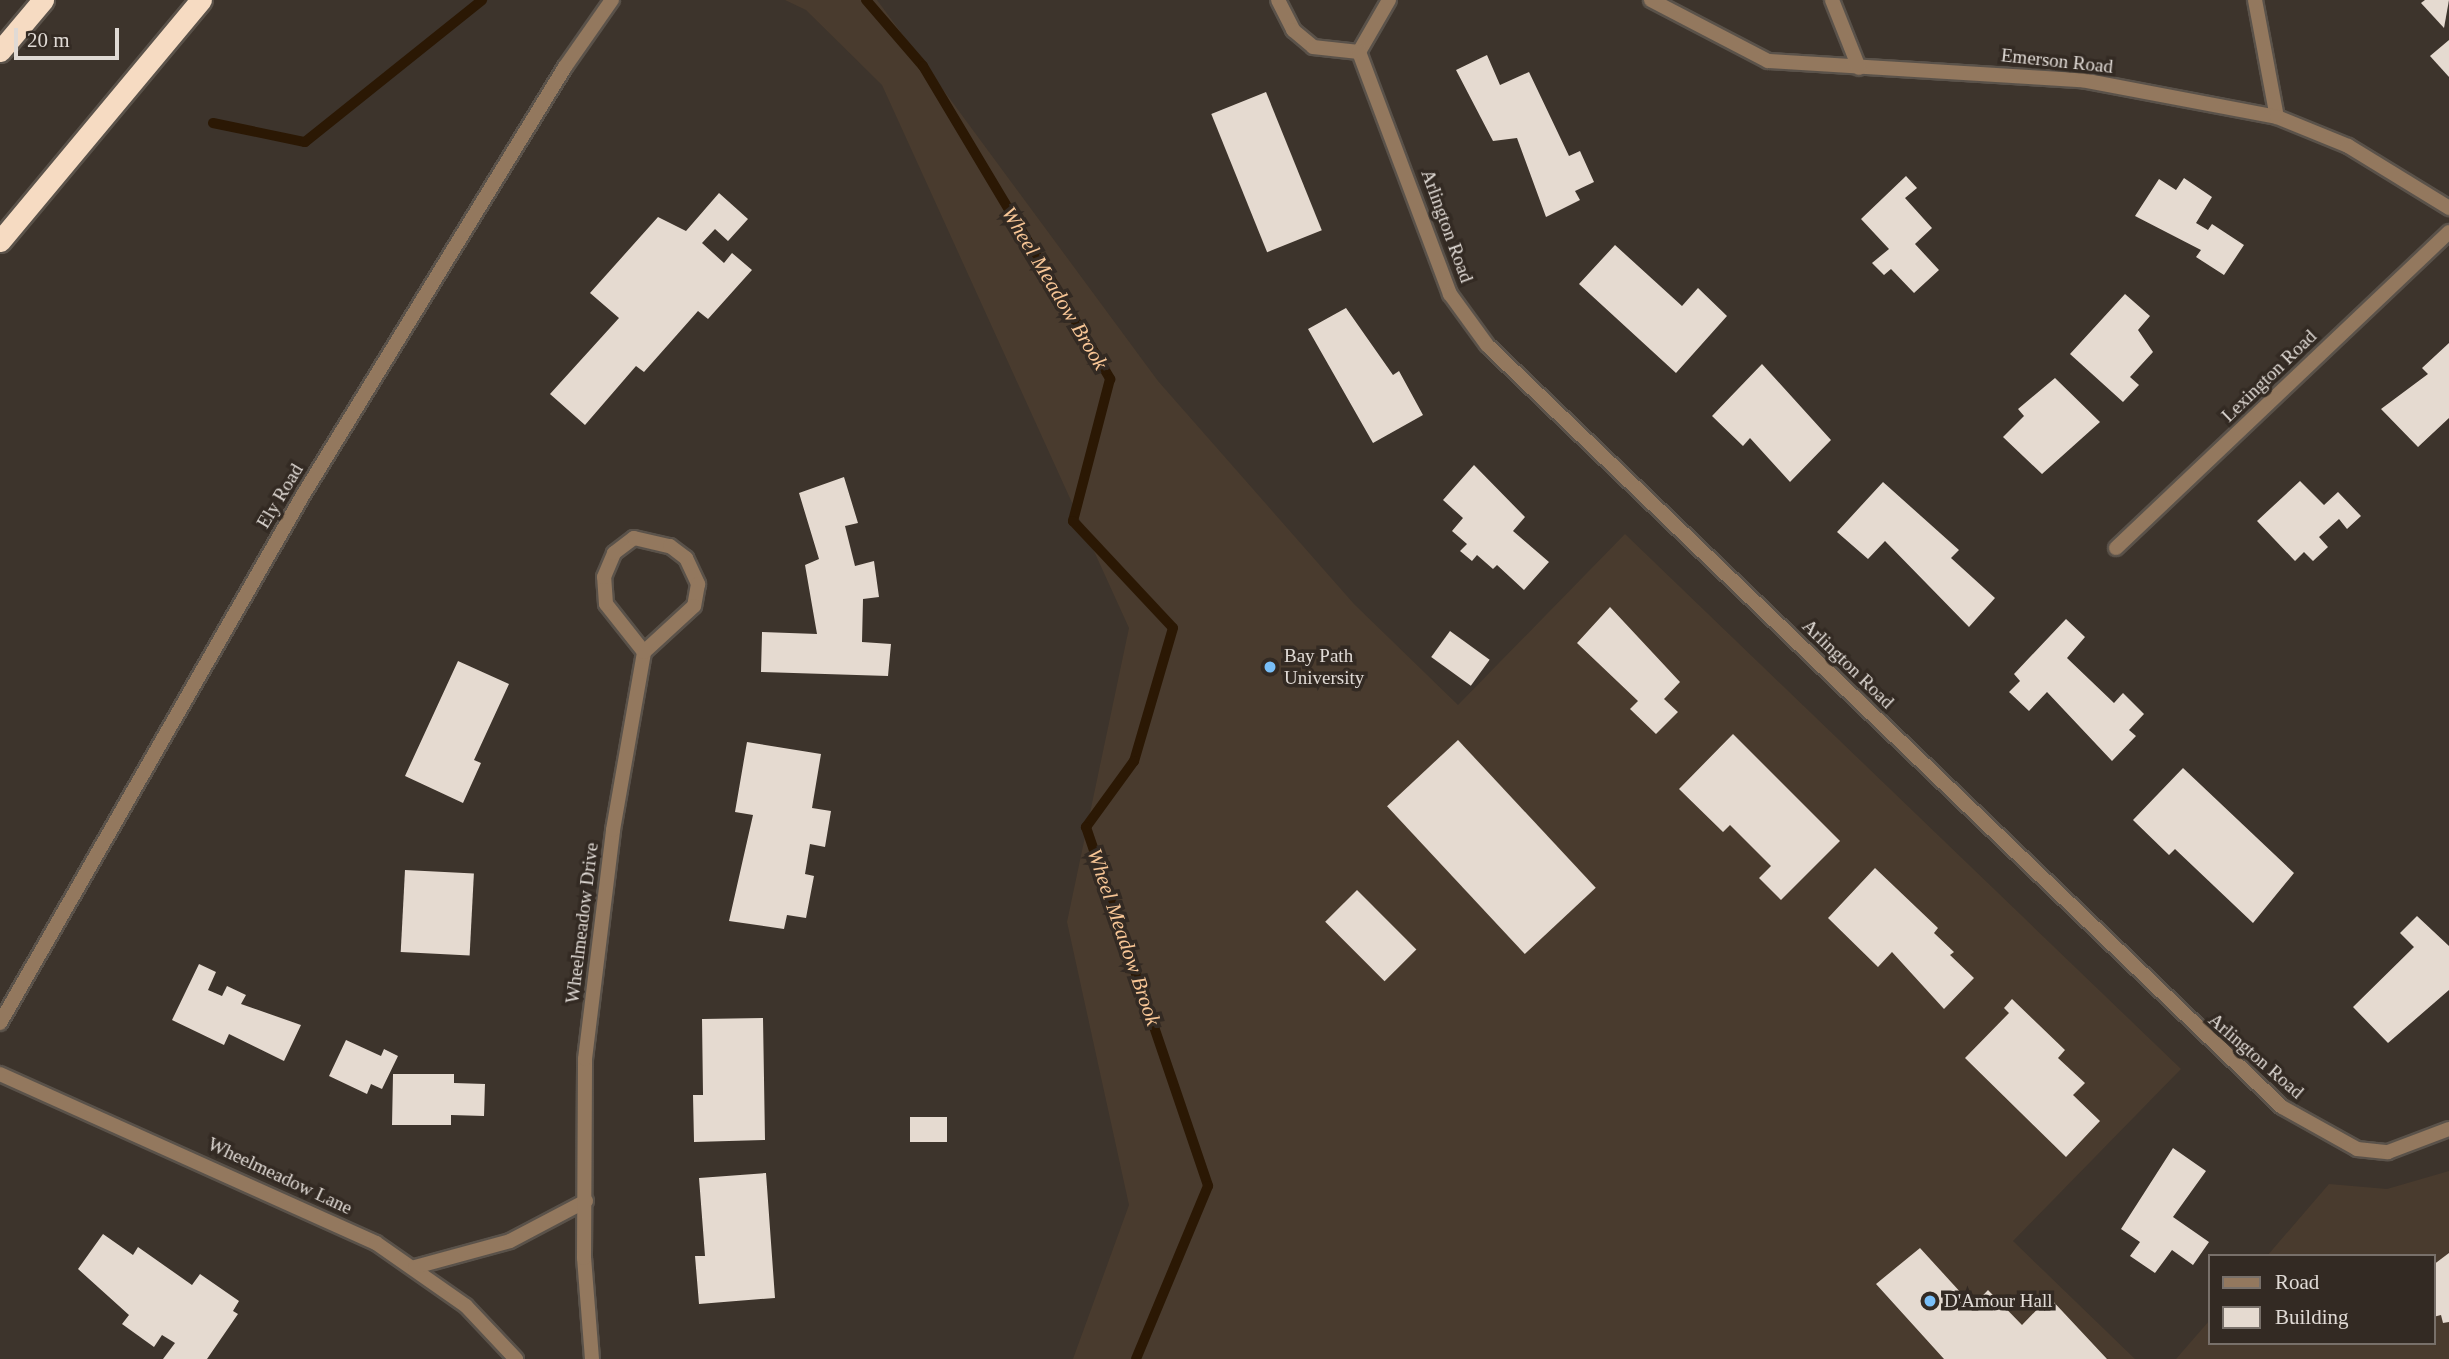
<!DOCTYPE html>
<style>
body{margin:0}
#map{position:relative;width:2449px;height:1359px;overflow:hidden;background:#3d342c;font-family:Georgia,serif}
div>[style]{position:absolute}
.built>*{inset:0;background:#493b2e}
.stream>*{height:10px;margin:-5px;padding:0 5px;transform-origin:5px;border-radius:5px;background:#2b1804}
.building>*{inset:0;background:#e5dad0;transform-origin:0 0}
.roads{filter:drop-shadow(2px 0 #5a524a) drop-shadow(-2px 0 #5a524a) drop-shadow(0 2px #5a524a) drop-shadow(0 -2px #5a524a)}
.service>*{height:14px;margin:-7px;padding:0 7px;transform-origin:7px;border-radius:7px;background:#93785e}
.minor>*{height:14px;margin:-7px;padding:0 7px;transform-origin:7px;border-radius:7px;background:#93785e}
.motorway>*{height:21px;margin:-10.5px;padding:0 10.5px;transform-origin:10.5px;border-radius:10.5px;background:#f6dbc2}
.dots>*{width:19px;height:19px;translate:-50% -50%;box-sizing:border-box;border:4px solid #332a23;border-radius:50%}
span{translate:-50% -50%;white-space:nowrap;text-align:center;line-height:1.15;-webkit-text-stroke:7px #332a23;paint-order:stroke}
.street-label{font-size:19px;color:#e0dad5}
.poi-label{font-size:19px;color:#e0dad5}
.left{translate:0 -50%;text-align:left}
.water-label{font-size:21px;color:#f8c696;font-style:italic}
.legend{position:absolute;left:2208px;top:1254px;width:228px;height:91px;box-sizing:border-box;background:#332a23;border:2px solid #78706a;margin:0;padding:9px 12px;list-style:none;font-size:21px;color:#e0dad5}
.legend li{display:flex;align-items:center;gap:14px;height:35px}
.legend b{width:35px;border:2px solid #78706a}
.scale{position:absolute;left:14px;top:28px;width:105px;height:32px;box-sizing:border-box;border:4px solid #e0dad5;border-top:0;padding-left:9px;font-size:21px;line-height:24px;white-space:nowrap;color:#e0dad5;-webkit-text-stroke:5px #332a23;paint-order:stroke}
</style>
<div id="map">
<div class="built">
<div style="clip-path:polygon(785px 0,877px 0,1158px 381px,1354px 604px,1458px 705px,1625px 534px,2181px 1069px,2013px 1241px,2135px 1359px,1073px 1359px,1129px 1205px,1067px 922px,1129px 628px,882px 85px,806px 10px)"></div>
<div style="clip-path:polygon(2449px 1171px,2449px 1359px,2176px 1359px,2209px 1321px,2209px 1343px,2433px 1343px,2433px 1256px,2267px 1256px,2329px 1184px,2387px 1189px)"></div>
</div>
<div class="stream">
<div style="left:866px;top:0;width:87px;rotate:49.2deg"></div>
<div style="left:923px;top:66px;width:365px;rotate:59.1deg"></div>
<div style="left:1110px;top:379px;width:147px;rotate:104.6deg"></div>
<div style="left:1073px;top:521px;width:146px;rotate:46.9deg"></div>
<div style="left:1173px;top:628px;width:139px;rotate:106.3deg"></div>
<div style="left:1134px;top:761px;width:82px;rotate:126deg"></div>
<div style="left:1086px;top:827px;width:379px;rotate:71.2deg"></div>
<div style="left:1208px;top:1186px;width:187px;rotate:112.6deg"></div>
<div style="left:213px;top:123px;width:94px;rotate:11.7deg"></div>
<div style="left:305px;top:142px;width:227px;rotate:-38.7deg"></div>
</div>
<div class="building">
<div style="clip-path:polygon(2425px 0,2449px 0,2444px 28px,2421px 3px)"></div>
<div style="clip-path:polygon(2449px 40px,2449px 77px,2430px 56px)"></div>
<div style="clip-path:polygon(1487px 55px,1500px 85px,1529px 72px,1569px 156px,1580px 151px,1594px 182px,1575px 191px,1580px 200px,1546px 217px,1517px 138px,1493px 141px,1456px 70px)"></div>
<div style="left:1266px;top:92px;width:149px;height:59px;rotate:68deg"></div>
<div style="clip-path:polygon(1906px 176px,1917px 188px,1905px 198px,1932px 228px,1915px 244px,1939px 270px,1914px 293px,1891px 269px,1884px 275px,1872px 263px,1889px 249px,1861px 219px)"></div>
<div style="clip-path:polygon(2184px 178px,2212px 197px,2196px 223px,2208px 230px,2212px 224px,2244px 245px,2224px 275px,2196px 257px,2201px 250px,2135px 216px,2159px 179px,2176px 190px)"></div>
<div style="clip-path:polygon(719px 193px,748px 219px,728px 241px,715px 229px,702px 243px,724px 263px,732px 253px,752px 270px,708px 319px,698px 311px,644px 372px,636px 366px,585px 425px,550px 394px,619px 318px,590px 293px,658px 217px,686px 231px)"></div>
<div style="clip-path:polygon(1615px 245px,1682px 306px,1698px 288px,1727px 316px,1676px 373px,1579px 284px)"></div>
<div style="clip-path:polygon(2125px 294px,2150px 316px,2138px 330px,2153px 352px,2130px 377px,2139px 385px,2123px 402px,2070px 354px)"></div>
<div style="clip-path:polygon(1346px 308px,1393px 375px,1399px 371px,1423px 415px,1373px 443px,1308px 329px)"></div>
<div style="clip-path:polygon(2449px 343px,2449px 418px,2418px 447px,2381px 409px,2428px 374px,2422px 368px)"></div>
<div style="clip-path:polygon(1762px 364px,1831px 440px,1790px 482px,1750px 438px,1743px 446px,1712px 416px)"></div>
<div style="clip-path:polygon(2055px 378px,2100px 422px,2042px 474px,2003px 437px,2024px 416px,2018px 409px)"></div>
<div style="clip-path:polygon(1474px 465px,1525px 517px,1513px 531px,1549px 562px,1524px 590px,1497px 565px,1493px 569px,1477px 555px,1472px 561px,1460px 551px,1467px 544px,1452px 531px,1463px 518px,1443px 500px)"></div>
<div style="clip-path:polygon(844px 477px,858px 523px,845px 526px,855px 566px,874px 561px,879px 597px,863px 599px,862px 642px,891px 644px,888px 676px,761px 672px,762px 632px,817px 634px,805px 565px,819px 559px,799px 493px)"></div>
<div style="clip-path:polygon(2300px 481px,2324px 505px,2338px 492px,2361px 516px,2347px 529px,2339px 519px,2319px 537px,2328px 547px,2313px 561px,2304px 552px,2295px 561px,2257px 521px)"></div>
<div style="clip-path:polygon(1883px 482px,1959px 550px,1951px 558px,1995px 598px,1969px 627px,1885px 541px,1868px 559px,1837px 532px)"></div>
<div style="clip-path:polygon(1610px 607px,1680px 682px,1664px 699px,1678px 712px,1656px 734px,1630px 709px,1638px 701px,1577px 643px)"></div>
<div style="clip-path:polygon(2066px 619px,2085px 637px,2067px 658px,2114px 703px,2123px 693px,2144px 714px,2129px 730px,2136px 736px,2112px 761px,2047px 692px,2029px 711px,2009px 692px,2020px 681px,2014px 674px)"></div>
<div style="left:1450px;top:631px;width:49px;height:32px;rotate:36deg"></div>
<div style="clip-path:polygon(458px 661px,509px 684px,474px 760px,481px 763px,463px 803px,405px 776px)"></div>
<div style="clip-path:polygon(1733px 734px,1840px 841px,1781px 900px,1759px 878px,1771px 866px,1730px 825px,1723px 832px,1679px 789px)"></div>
<div style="left:1458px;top:740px;width:202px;height:97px;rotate:47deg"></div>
<div style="clip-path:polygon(747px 742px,821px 754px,812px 808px,831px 811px,825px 847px,810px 844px,805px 874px,814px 876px,806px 918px,787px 915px,784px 929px,729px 921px,753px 815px,735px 812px)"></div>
<div style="clip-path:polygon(2183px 768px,2294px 873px,2253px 923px,2175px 849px,2169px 855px,2133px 820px)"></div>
<div style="clip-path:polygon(1875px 868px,1938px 928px,1934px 933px,1954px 952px,1950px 955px,1974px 978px,1944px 1009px,1892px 952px,1878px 967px,1828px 918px)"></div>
<div style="left:405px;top:870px;width:69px;height:82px;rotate:3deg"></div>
<div style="left:1357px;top:890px;width:84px;height:45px;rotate:45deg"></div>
<div style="clip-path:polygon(2417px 916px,2449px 946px,2449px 990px,2388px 1043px,2353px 1007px,2414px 947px,2400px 933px)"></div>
<div style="clip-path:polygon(199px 964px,216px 972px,208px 990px,222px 996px,227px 986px,246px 995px,241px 1004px,301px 1025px,284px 1061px,229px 1034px,224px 1045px,172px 1020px)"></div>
<div style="clip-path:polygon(2012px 999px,2065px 1050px,2058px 1058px,2085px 1083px,2073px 1095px,2100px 1121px,2066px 1157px,1965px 1058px,2009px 1013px,2004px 1008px)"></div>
<div style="clip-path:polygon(763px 1018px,765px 1140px,694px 1142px,693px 1095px,703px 1095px,702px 1019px)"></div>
<div style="clip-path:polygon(346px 1040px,381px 1056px,384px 1049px,398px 1056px,382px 1089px,371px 1084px,367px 1094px,329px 1076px)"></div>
<div style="clip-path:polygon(393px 1074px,454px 1074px,454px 1083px,485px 1084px,484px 1116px,451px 1115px,451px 1125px,392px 1125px)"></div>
<div style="left:910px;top:1117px;width:37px;height:25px"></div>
<div style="clip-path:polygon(2173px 1148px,2206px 1171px,2173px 1217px,2209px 1242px,2193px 1265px,2172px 1250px,2155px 1273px,2130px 1256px,2140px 1242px,2121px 1229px)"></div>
<div style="clip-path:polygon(766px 1173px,775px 1298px,699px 1304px,695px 1256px,705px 1256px,699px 1178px)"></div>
<div style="clip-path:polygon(103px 1234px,133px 1255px,138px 1247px,192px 1285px,200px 1274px,239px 1301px,233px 1311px,238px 1314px,207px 1359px,163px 1359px,175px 1343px,162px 1335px,154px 1347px,122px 1324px,129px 1315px,78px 1269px)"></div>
<div style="clip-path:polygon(1920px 1248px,1973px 1306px,1988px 1290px,2022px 1325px,2049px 1297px,2107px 1359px,1944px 1359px,1876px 1284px)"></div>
<div style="clip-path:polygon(2449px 1253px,2449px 1322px,2443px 1323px,2441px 1315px,2433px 1317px,2433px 1265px)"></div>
</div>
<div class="roads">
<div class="service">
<div style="left:2255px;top:0;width:119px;rotate:79.4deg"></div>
</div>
<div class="minor">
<div style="left:1278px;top:0;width:34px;rotate:63deg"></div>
<div style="left:1293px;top:30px;width:26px;rotate:40deg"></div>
<div style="left:1313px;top:47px;width:46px;rotate:6.2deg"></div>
<div style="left:1389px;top:0;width:60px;rotate:120deg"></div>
<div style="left:1359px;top:52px;width:259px;rotate:69.4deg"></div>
<div style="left:1450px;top:294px;width:63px;rotate:54deg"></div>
<div style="left:1487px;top:345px;width:1101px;rotate:43.79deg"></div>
<div style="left:2282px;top:1107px;width:86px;rotate:29.2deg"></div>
<div style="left:2357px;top:1149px;width:31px;rotate:6deg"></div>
<div style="left:2388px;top:1152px;width:65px;rotate:-20.7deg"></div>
<div style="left:1651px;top:0;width:132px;rotate:27.5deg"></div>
<div style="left:1768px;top:61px;width:315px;rotate:3.5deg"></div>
<div style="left:2082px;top:80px;width:198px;rotate:10.7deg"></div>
<div style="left:2277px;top:117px;width:77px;rotate:22.2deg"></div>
<div style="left:2348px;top:146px;width:119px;rotate:31.5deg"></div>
<div style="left:1832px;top:0;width:73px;rotate:68.3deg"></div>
<div style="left:2116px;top:548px;width:459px;rotate:-43.5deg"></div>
<div style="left:0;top:1023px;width:609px;rotate:-60.15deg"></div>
<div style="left:303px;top:495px;width:502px;rotate:-58.53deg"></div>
<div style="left:565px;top:67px;width:82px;rotate:-55deg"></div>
<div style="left:0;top:1074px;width:412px;rotate:24.2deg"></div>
<div style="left:376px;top:1243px;width:110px;rotate:35deg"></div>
<div style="left:466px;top:1306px;width:73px;rotate:46.7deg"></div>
<div style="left:415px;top:1267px;width:98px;rotate:-15.3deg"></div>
<div style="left:510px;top:1241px;width:86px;rotate:-27.8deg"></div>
<div style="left:592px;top:1359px;width:101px;rotate:-94.5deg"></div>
<div style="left:584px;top:1258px;width:199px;rotate:-89.7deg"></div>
<div style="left:585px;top:1059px;width:231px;rotate:-83deg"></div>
<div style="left:613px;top:830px;width:181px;rotate:-80.1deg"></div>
<div style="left:644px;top:652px;width:61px;rotate:-128.4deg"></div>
<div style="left:606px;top:604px;width:27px;rotate:-94deg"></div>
<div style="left:604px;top:577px;width:26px;rotate:-67deg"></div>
<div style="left:614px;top:553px;width:25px;rotate:-37deg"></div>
<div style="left:634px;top:538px;width:37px;rotate:13deg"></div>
<div style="left:670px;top:546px;width:20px;rotate:37deg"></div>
<div style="left:686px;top:558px;width:29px;rotate:65deg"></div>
<div style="left:698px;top:584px;width:22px;rotate:100deg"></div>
<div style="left:694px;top:606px;width:68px;rotate:137.4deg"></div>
</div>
<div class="motorway">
<div style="left:0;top:51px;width:67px;rotate:-49.9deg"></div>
<div style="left:0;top:241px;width:314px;rotate:-50.2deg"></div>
</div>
</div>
<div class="dots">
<div style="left:1270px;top:667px;background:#79bff8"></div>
<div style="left:1930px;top:1301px;background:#79bff8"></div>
</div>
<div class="street-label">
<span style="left:2057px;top:61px;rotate:6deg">Emerson Road</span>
<span style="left:1447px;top:226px;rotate:70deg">Arlington Road</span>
<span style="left:2269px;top:376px;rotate:-44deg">Lexington Road</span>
<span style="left:280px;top:496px;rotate:-59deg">Ely Road</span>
<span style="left:1848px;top:664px;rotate:44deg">Arlington Road</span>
<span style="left:582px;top:923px;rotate:-83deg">Wheelmeadow Drive</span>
<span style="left:2256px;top:1056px;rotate:41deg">Arlington Road</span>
<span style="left:280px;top:1176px;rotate:25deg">Wheelmeadow Lane</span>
</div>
<div class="poi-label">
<span class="left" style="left:1284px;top:667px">Bay Path<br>University</span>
<span class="left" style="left:1944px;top:1301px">D'Amour Hall</span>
</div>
<div class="water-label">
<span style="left:1055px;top:288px;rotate:59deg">Wheel Meadow Brook</span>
<span style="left:1124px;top:937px;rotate:71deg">Wheel Meadow Brook</span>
</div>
<ul class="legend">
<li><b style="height:9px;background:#93785e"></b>Road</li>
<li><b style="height:19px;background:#e5dad0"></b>Building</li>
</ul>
<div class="scale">20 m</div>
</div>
